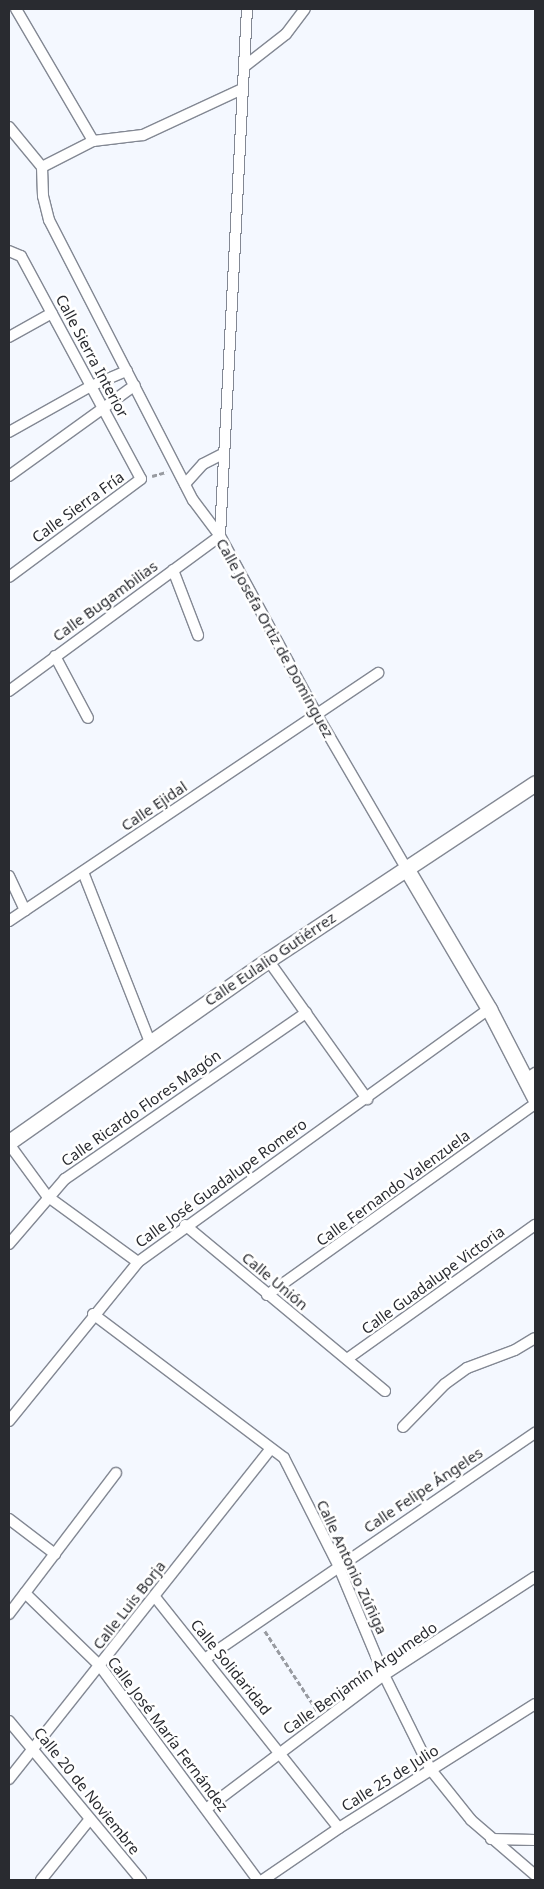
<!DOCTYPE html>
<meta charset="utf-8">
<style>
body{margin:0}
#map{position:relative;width:544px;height:1889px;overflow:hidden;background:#f4f8ff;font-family:"Noto Sans",sans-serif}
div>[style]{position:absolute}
.path>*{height:2.5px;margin-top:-1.25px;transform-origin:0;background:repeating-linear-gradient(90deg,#989ba1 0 5px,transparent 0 7.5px)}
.roads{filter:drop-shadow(1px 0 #838893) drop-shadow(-1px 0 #838893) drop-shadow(0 1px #838893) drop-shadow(0 -1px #838893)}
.street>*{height:10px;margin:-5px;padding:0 5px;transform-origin:5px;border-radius:5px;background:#fff}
.secondary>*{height:15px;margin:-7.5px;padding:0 7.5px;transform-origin:7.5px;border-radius:7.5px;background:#fff}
span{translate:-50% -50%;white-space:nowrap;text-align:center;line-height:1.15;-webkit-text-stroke:5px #fff;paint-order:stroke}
.street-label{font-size:15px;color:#292b30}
.frame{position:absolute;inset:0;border:10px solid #292b30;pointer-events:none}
</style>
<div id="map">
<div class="path">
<div style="left:152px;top:476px;width:15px;rotate:-16deg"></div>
<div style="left:265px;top:1631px;width:97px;rotate:56.8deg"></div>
</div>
<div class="roads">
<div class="street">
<div style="left:16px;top:9px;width:153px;rotate:59.7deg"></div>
<div style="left:245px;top:66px;width:52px;rotate:-38deg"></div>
<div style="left:286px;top:34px;width:31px;rotate:-53deg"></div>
<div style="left:9px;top:127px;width:52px;rotate:50.5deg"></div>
<div style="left:42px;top:167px;width:29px;rotate:88deg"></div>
<div style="left:43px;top:196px;width:25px;rotate:76deg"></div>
<div style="left:49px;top:220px;width:315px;rotate:62.8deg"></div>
<div style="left:193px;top:500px;width:45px;rotate:53.1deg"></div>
<div style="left:220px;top:536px;width:204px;rotate:61.5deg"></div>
<div style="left:317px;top:715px;width:177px;rotate:59.8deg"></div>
<div style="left:42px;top:167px;width:57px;rotate:-27deg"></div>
<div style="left:93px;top:141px;width:50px;rotate:-6.8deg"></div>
<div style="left:143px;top:135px;width:109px;rotate:-24.9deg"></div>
<div style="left:9px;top:251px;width:13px;rotate:23deg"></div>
<div style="left:21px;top:256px;width:253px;rotate:61.7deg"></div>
<div style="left:141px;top:479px;width:164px;rotate:143.4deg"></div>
<div style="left:9px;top:337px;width:49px;rotate:-29.2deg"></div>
<div style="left:9px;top:432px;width:94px;rotate:-29.3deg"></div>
<div style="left:91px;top:386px;width:39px;rotate:-23deg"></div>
<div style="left:9px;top:476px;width:155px;rotate:-35.8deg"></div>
<div style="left:185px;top:484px;width:27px;rotate:-48deg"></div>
<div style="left:203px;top:464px;width:22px;rotate:-27deg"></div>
<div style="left:220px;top:536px;width:528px;rotate:-87.07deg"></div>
<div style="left:173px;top:570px;width:70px;rotate:69deg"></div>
<div style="left:55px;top:656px;width:70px;rotate:62deg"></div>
<div style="left:9px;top:691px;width:262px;rotate:-36.3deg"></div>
<div style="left:83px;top:872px;width:183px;rotate:68.5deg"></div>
<div style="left:9px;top:876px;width:38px;rotate:65deg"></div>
<div style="left:9px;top:921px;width:445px;rotate:-33.9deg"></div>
<div style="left:268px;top:960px;width:171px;rotate:54.5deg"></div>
<div style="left:526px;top:1079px;width:11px;rotate:-34deg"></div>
<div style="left:9px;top:1144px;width:64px;rotate:53.8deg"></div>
<div style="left:47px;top:1196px;width:112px;rotate:36deg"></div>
<div style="left:185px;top:1225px;width:260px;rotate:39.7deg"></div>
<div style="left:9px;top:1244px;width:86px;rotate:-49.3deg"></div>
<div style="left:65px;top:1179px;width:293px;rotate:-34.6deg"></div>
<div style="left:267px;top:1295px;width:329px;rotate:-35.5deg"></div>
<div style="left:93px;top:1314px;width:239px;rotate:37deg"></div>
<div style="left:284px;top:1458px;width:120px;rotate:63.2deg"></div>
<div style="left:338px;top:1565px;width:119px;rotate:67.3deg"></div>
<div style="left:384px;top:1675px;width:106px;rotate:63.7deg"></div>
<div style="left:431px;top:1770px;width:64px;rotate:51.3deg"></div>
<div style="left:471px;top:1820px;width:84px;rotate:40.7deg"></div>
<div style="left:347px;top:1359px;width:231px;rotate:-35.5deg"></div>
<div style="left:9px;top:1421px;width:205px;rotate:-50.9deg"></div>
<div style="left:138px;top:1262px;width:433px;rotate:-35.8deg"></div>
<div style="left:403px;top:1427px;width:60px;rotate:-45.7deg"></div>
<div style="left:445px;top:1384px;width:27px;rotate:-36deg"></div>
<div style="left:467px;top:1368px;width:51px;rotate:-20.6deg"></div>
<div style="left:515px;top:1350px;width:23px;rotate:-31deg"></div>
<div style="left:9px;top:1519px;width:58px;rotate:37.3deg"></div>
<div style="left:25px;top:1593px;width:105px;rotate:44.2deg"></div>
<div style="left:100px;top:1666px;width:266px;rotate:53.6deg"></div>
<div style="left:155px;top:1597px;width:295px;rotate:51.5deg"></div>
<div style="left:9px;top:1614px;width:177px;rotate:-52.8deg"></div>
<div style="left:206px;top:1658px;width:399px;rotate:-34.4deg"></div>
<div style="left:9px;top:1721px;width:207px;rotate:50.3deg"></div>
<div style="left:9px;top:1779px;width:421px;rotate:-51.6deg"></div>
<div style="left:206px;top:1809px;width:223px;rotate:-37deg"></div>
<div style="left:384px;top:1675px;width:180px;rotate:-33deg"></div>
<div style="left:491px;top:1839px;width:44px;rotate:1.3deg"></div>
<div style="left:41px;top:1880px;width:78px;rotate:-51.2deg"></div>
<div style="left:263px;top:1880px;width:92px;rotate:-34.4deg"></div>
<div style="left:339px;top:1828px;width:232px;rotate:-32.3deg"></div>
</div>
<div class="secondary">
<div style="left:406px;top:868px;width:164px;rotate:59.5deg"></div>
<div style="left:489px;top:1009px;width:100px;rotate:62.7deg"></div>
<div style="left:9px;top:1142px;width:317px;rotate:-35.1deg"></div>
<div style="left:268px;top:960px;width:320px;rotate:-33.5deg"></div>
</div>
</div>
<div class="street-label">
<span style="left:92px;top:356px;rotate:62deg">Calle Sierra Interior</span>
<span style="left:78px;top:507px;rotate:-36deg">Calle Sierra Fría</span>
<span style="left:105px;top:601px;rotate:-36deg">Calle Bugambilias</span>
<span style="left:275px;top:638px;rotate:61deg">Calle Josefa Ortiz de Domínguez</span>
<span style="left:154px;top:806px;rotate:-34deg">Calle Ejidal</span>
<span style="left:270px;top:959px;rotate:-34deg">Calle Eulalio Gutiérrez</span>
<span style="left:141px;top:1108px;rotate:-35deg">Calle Ricardo Flores Magón</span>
<span style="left:221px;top:1183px;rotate:-36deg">Calle José Guadalupe Romero</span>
<span style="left:393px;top:1188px;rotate:-36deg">Calle Fernando Valenzuela</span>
<span style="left:433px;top:1280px;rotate:-36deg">Calle Guadalupe Victoria</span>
<span style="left:275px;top:1281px;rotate:40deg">Calle Unión</span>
<span style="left:423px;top:1490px;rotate:-34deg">Calle Felipe Ángeles</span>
<span style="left:352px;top:1567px;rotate:65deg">Calle Antonio Zúñiga</span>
<span style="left:129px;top:1605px;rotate:-52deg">Calle Luis Borja</span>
<span style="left:231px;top:1667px;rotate:51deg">Calle Solidaridad</span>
<span style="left:360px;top:1678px;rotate:-35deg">Calle Benjamín Argumedo</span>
<span style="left:168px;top:1734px;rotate:53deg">Calle José María Fernández</span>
<span style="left:390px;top:1778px;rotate:-32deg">Calle 25 de Julio</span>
<span style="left:87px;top:1791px;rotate:51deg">Calle 20 de Noviembre</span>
</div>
<div class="frame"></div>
</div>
